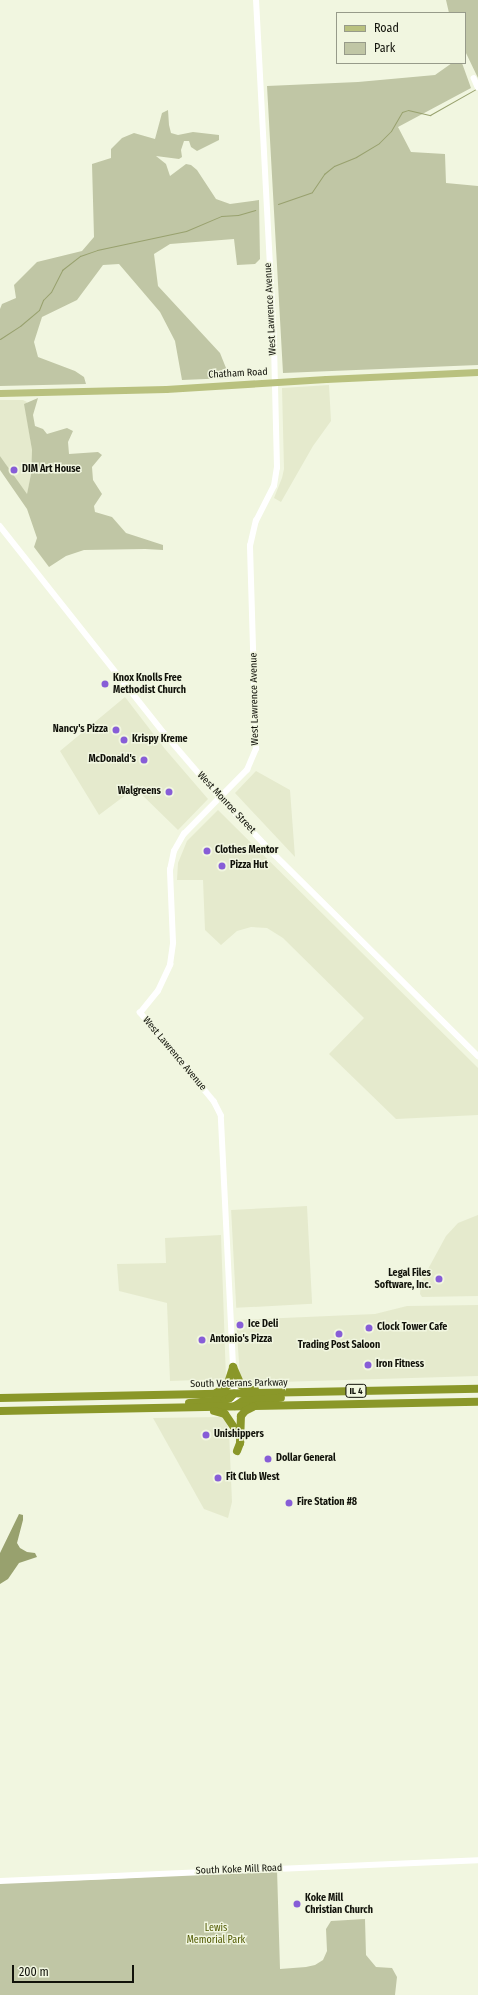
<!DOCTYPE html>
<style>
body{margin:0}
#map{position:relative;width:478px;height:1995px;overflow:hidden;background:#f1f6e0;font-family:"Fira Sans Condensed",sans-serif}
div>[style]{position:absolute}
.built>*{inset:0;background:#e5eacd;transform-origin:0 0}
.green>*{inset:0;background:#c0c6a5}
.water>*{inset:0;background:#98a16e}
.stream>*{height:1px;margin:-0.5px;padding:0 0.5px;transform-origin:0.5px;border-radius:0.5px;background:#98a16e}
.minor>*{height:5.5px;margin:-2.75px;padding:0 2.75px;transform-origin:2.75px;border-radius:2.75px;background:#fff}
.major>*{height:7px;margin:-3.5px;padding:0 3.5px;transform-origin:3.5px;border-radius:3.5px;background:#b9c17f}
.highway>*{height:8px;margin:-4px;padding:0 4px;transform-origin:4px;border-radius:4px;background:#8a9729}
.dots>*{width:11px;height:11px;translate:-50% -50%;box-sizing:border-box;border:2px solid #f1f6e0;border-radius:50%}
span{translate:-50% -50%;white-space:nowrap;text-align:center;line-height:1.15;-webkit-text-stroke:3px #f1f6e0;paint-order:stroke}
.shield-label span{padding:1px 3px;background:#f1f6e0;border:1px solid;border-radius:3px;-webkit-text-stroke-width:0}
.shield-label{font-size:9px;color:#11120a;font-weight:700}
.street-label{font-size:10px;color:#11120a}
.poi-label{font-size:10px;color:#11120a;font-weight:700}
.left{translate:0 -50%;text-align:left}
.right{translate:-100% -50%;text-align:right}
.park-label{font-size:10px;color:#505900}
.legend{position:absolute;left:336px;top:12px;width:130px;height:52px;box-sizing:border-box;background:#f1f6e0;border:1px solid #979b8a;margin:0;padding:5px 7px;list-style:none;font-size:12px;color:#11120a}
.legend li{display:flex;align-items:center;gap:8px;height:20px}
.legend b{width:20px;border:1px solid #979b8a}
.scale{position:absolute;left:12px;top:1965px;width:122px;height:18px;box-sizing:border-box;border:2px solid #11120a;border-top:0;padding-left:5px;font-size:12px;line-height:14px;white-space:nowrap;color:#11120a;-webkit-text-stroke:3px #f1f6e0;paint-order:stroke}
</style>
<div id="map">
<div class="built">
<div style="clip-path:polygon(329px 385px,331px 421px,313px 446px,281px 502px,274px 498px,282px 478px,284px 469px,282px 388px)"></div>
<div style="clip-path:polygon(0 400px,23px 400px,27px 402px,25px 407px,32px 450px,31px 474px,27px 495px,0 456px)"></div>
<div style="clip-path:polygon(125px 697px,165px 749px,208px 799px,178px 830px,135px 788px,99px 815px,60px 751px)"></div>
<div style="clip-path:polygon(256px 771px,290px 790px,295px 857px,235px 793px)"></div>
<div style="clip-path:polygon(218px 810px,478px 1068px,478px 1115px,396px 1119px,329px 1054px,364px 1018px,283px 938px,267px 928px,251px 927px,237px 931px,221px 945px,205px 930px,203px 880px,177px 880px,178px 863px,187px 841px)"></div>
<div style="left:307px;top:1206px;width:98px;height:76px;rotate:87deg"></div>
<div style="clip-path:polygon(478px 1215px,478px 1296px,422px 1297px,420px 1294px,421px 1282px,446px 1236px,458px 1223px)"></div>
<div style="clip-path:polygon(221px 1235px,226px 1379px,170px 1381px,167px 1303px,119px 1291px,117px 1264px,166px 1263px,165px 1238px)"></div>
<div style="clip-path:polygon(478px 1305px,478px 1376px,244px 1383px,240px 1376px,236px 1320px,375px 1314px,407px 1306px)"></div>
<div style="clip-path:polygon(220px 1417px,224px 1417px,226px 1421px,229px 1431px,232px 1502px,228px 1518px,204px 1509px,153px 1418px)"></div>
</div>
<div class="green">
<div style="clip-path:polygon(446px 0,478px 0,478px 78px,465px 51px,465px 13px,449px 13px)"></div>
<div style="clip-path:polygon(452px 63px,462px 63px,471px 88px,398px 127px,411px 152px,445px 154px,446px 183px,478px 186px,478px 365px,283px 373px,267px 86px,358px 82px,435px 75px)"></div>
<div style="clip-path:polygon(168px 110px,169px 125px,171px 133px,178px 135px,193px 132px,219px 135px,219px 140px,197px 151px,191px 147px,189px 141px,184px 141px,181px 150px,182px 157px,179px 159px,156px 156px,166px 164px,170px 176px,186px 164px,191px 165px,197px 170px,216px 199px,230px 204px,259px 200px,260px 259px,255px 264px,237px 265px,234px 239px,170px 244px,154px 254px,158px 286px,220px 353px,230px 378px,182px 380px,175px 341px,160px 312px,119px 264px,103px 265px,77px 300px,42px 317px,34px 342px,38px 357px,75px 371px,84px 377px,86px 384px,0 386px,0 309px,2px 304px,16px 298px,14px 285px,37px 262px,82px 251px,94px 237px,92px 164px,111px 158px,111px 149px,122px 138px,134px 133px,155px 139px,162px 113px)"></div>
<div style="clip-path:polygon(38px 398px,33px 415px,35px 426px,43px 429px,47px 434px,67px 428px,73px 431px,68px 442px,69px 454px,98px 452px,102px 455px,92px 467px,93px 480px,102px 494px,94px 506px,95px 512px,112px 517px,126px 533px,163px 545px,163px 550px,145px 549px,84px 550px,66px 556px,49px 567px,34px 547px,37px 538px,27px 509px,0 470px,0 456px,27px 494px,31px 474px,32px 450px,24px 404px)"></div>
<div style="clip-path:polygon(277px 1869px,280px 1969px,306px 1967px,315px 1965px,323px 1960px,327px 1951px,326px 1929px,331px 1921px,365px 1919px,366px 1955px,376px 1967px,392px 1968px,397px 1977px,395px 1995px,0 1995px,0 1883px,112px 1879px)"></div>
</div>
<div class="water">
<div style="clip-path:polygon(19px 1514px,23px 1515px,23px 1520px,17px 1543px,20px 1548px,27px 1552px,35px 1553px,37px 1557px,19px 1563px,8px 1579px,0 1584px,0 1553px)"></div>
</div>
<div class="stream">
<div style="left:278px;top:204px;width:36px;rotate:-19deg"></div>
<div style="left:312px;top:192px;width:22px;rotate:-56deg"></div>
<div style="left:324px;top:174px;width:13px;rotate:-39deg"></div>
<div style="left:334px;top:166px;width:24px;rotate:-22deg"></div>
<div style="left:356px;top:157px;width:27px;rotate:-31deg"></div>
<div style="left:379px;top:143px;width:17px;rotate:-45deg"></div>
<div style="left:391px;top:131px;width:22px;rotate:-60deg"></div>
<div style="left:402px;top:112px;width:6px;rotate:-18deg"></div>
<div style="left:408px;top:110px;width:23px;rotate:13deg"></div>
<div style="left:430px;top:115px;width:53px;rotate:-29.5deg"></div>
<div style="left:0;top:339px;width:24px;rotate:-33deg"></div>
<div style="left:20px;top:326px;width:25px;rotate:-40deg"></div>
<div style="left:39px;top:310px;width:11px;rotate:-68deg"></div>
<div style="left:43px;top:300px;width:11px;rotate:-45deg"></div>
<div style="left:51px;top:292px;width:25px;rotate:-63deg"></div>
<div style="left:62px;top:270px;width:23px;rotate:-38deg"></div>
<div style="left:80px;top:256px;width:18px;rotate:-19deg"></div>
<div style="left:97px;top:250px;width:91px;rotate:-12.1deg"></div>
<div style="left:186px;top:231px;width:38px;rotate:-23deg"></div>
<div style="left:221px;top:216px;width:17px;rotate:-3deg"></div>
<div style="left:238px;top:215px;width:18px;rotate:-16deg"></div>
</div>
<div class="minor">
<div style="left:474px;top:78px;width:10px;rotate:66deg"></div>
<div style="left:0;top:526px;width:265px;rotate:51.6deg"></div>
<div style="left:165px;top:734px;width:75px;rotate:49.3deg"></div>
<div style="left:214px;top:791px;width:88px;rotate:46.4deg"></div>
<div style="left:275px;top:855px;width:286px;rotate:44.7deg"></div>
<div style="left:235px;top:1407px;width:291px;rotate:-92.8deg"></div>
<div style="left:221px;top:1116px;width:16px;rotate:-117deg"></div>
<div style="left:214px;top:1102px;width:116px;rotate:-129.7deg"></div>
<div style="left:140px;top:1013px;width:28px;rotate:-51deg"></div>
<div style="left:158px;top:991px;width:29px;rotate:-65deg"></div>
<div style="left:170px;top:965px;width:22px;rotate:-82deg"></div>
<div style="left:173px;top:943px;width:73px;rotate:-92.4deg"></div>
<div style="left:170px;top:870px;width:19px;rotate:-78deg"></div>
<div style="left:174px;top:851px;width:20px;rotate:-60deg"></div>
<div style="left:184px;top:834px;width:90px;rotate:-45.5deg"></div>
<div style="left:247px;top:770px;width:23px;rotate:-67deg"></div>
<div style="left:256px;top:749px;width:203px;rotate:-91.7deg"></div>
<div style="left:250px;top:546px;width:26px;rotate:-77deg"></div>
<div style="left:256px;top:521px;width:39px;rotate:-63deg"></div>
<div style="left:274px;top:486px;width:18px;rotate:-81deg"></div>
<div style="left:277px;top:468px;width:125px;rotate:-91.4deg"></div>
<div style="left:274px;top:343px;width:343px;rotate:-93deg"></div>
<div style="left:0;top:1881px;width:478px;rotate:-2.5deg"></div>
</div>
<div class="major">
<div style="left:0;top:393px;width:166px;rotate:-1.4deg"></div>
<div style="left:166px;top:389px;width:160px;rotate:-3.6deg"></div>
<div style="left:326px;top:379px;width:152px;rotate:-2.6deg"></div>
</div>
<div class="highway">
<div style="left:233px;top:1367px;width:20px;rotate:66deg"></div>
<div style="left:241px;top:1385px;width:9px;rotate:32deg"></div>
<div style="left:249px;top:1390px;width:6px"></div>
<div style="left:216px;top:1393px;width:13px;rotate:-32deg"></div>
<div style="left:227px;top:1386px;width:20px;rotate:-72deg"></div>
<div style="left:0;top:1398px;width:478px;rotate:-1.1deg"></div>
<div style="left:189px;top:1403px;width:36px;rotate:-5deg"></div>
<div style="left:225px;top:1400px;width:5px;rotate:-22deg"></div>
<div style="left:230px;top:1398px;width:6px;rotate:-45deg"></div>
<div style="left:235px;top:1406px;width:9px;rotate:-32deg"></div>
<div style="left:243px;top:1401px;width:38px;rotate:-5deg"></div>
<div style="left:0;top:1411px;width:478px;rotate:-1.1deg"></div>
<div style="left:214px;top:1411px;width:11px;rotate:15deg"></div>
<div style="left:225px;top:1414px;width:18px;rotate:56deg"></div>
<div style="left:237px;top:1451px;width:9px;rotate:-69deg"></div>
<div style="left:240px;top:1443px;width:27px;rotate:-88deg"></div>
<div style="left:241px;top:1416px;width:6px;rotate:-51deg"></div>
<div style="left:245px;top:1411px;width:9px;rotate:-27deg"></div>
</div>
<div class="dots">
<div style="left:14px;top:470px;background:#875dd7"></div>
<div style="left:105px;top:684px;background:#875dd7"></div>
<div style="left:116px;top:730px;background:#875dd7"></div>
<div style="left:124px;top:740px;background:#875dd7"></div>
<div style="left:144px;top:760px;background:#875dd7"></div>
<div style="left:169px;top:792px;background:#875dd7"></div>
<div style="left:207px;top:851px;background:#875dd7"></div>
<div style="left:222px;top:866px;background:#875dd7"></div>
<div style="left:439px;top:1279px;background:#875dd7"></div>
<div style="left:240px;top:1325px;background:#875dd7"></div>
<div style="left:369px;top:1328px;background:#875dd7"></div>
<div style="left:339px;top:1334px;background:#875dd7"></div>
<div style="left:202px;top:1340px;background:#875dd7"></div>
<div style="left:368px;top:1365px;background:#875dd7"></div>
<div style="left:206px;top:1435px;background:#875dd7"></div>
<div style="left:268px;top:1459px;background:#875dd7"></div>
<div style="left:218px;top:1478px;background:#875dd7"></div>
<div style="left:289px;top:1503px;background:#875dd7"></div>
<div style="left:297px;top:1904px;background:#875dd7"></div>
</div>
<div class="shield-label">
<span style="left:356px;top:1391px">IL 4</span>
</div>
<div class="street-label">
<span style="left:271px;top:309px;rotate:-93deg">West Lawrence Avenue</span>
<span style="left:238px;top:374px;rotate:-3deg">Chatham Road</span>
<span style="left:255px;top:699px;rotate:-91deg">West Lawrence Avenue</span>
<span style="left:226px;top:803px;rotate:47deg">West Monroe Street</span>
<span style="left:174px;top:1054px;rotate:50deg">West Lawrence Avenue</span>
<span style="left:239px;top:1384px;rotate:-1deg">South Veterans Parkway</span>
<span style="left:239px;top:1870px;rotate:-2deg">South Koke Mill Road</span>
</div>
<div class="poi-label">
<span class="left" style="left:22px;top:470px">DIM Art House</span>
<span class="left" style="left:113px;top:684px">Knox Knolls Free<br>Methodist Church</span>
<span class="right" style="left:108px;top:730px">Nancy's Pizza</span>
<span class="left" style="left:132px;top:740px">Krispy Kreme</span>
<span class="right" style="left:136px;top:760px">McDonald's</span>
<span class="right" style="left:161px;top:792px">Walgreens</span>
<span class="left" style="left:215px;top:851px">Clothes Mentor</span>
<span class="left" style="left:230px;top:866px">Pizza Hut</span>
<span class="right" style="left:431px;top:1279px">Legal Files<br>Software, Inc.</span>
<span class="left" style="left:248px;top:1325px">Ice Deli</span>
<span class="left" style="left:377px;top:1328px">Clock Tower Cafe</span>
<span class="left" style="left:210px;top:1340px">Antonio's Pizza</span>
<span style="left:339px;top:1346px">Trading Post Saloon</span>
<span class="left" style="left:376px;top:1365px">Iron Fitness</span>
<span class="left" style="left:214px;top:1435px">Unishippers</span>
<span class="left" style="left:276px;top:1459px">Dollar General</span>
<span class="left" style="left:226px;top:1478px">Fit Club West</span>
<span class="left" style="left:297px;top:1503px">Fire Station #8</span>
<span class="left" style="left:305px;top:1904px">Koke Mill<br>Christian Church</span>
</div>
<div class="park-label">
<span style="left:216px;top:1934px">Lewis<br>Memorial Park</span>
</div>
<ul class="legend">
<li><b style="height:5px;background:#b9c17f"></b>Road</li>
<li><b style="height:11px;background:#c0c6a5"></b>Park</li>
</ul>
<div class="scale">200 m</div>
</div>
